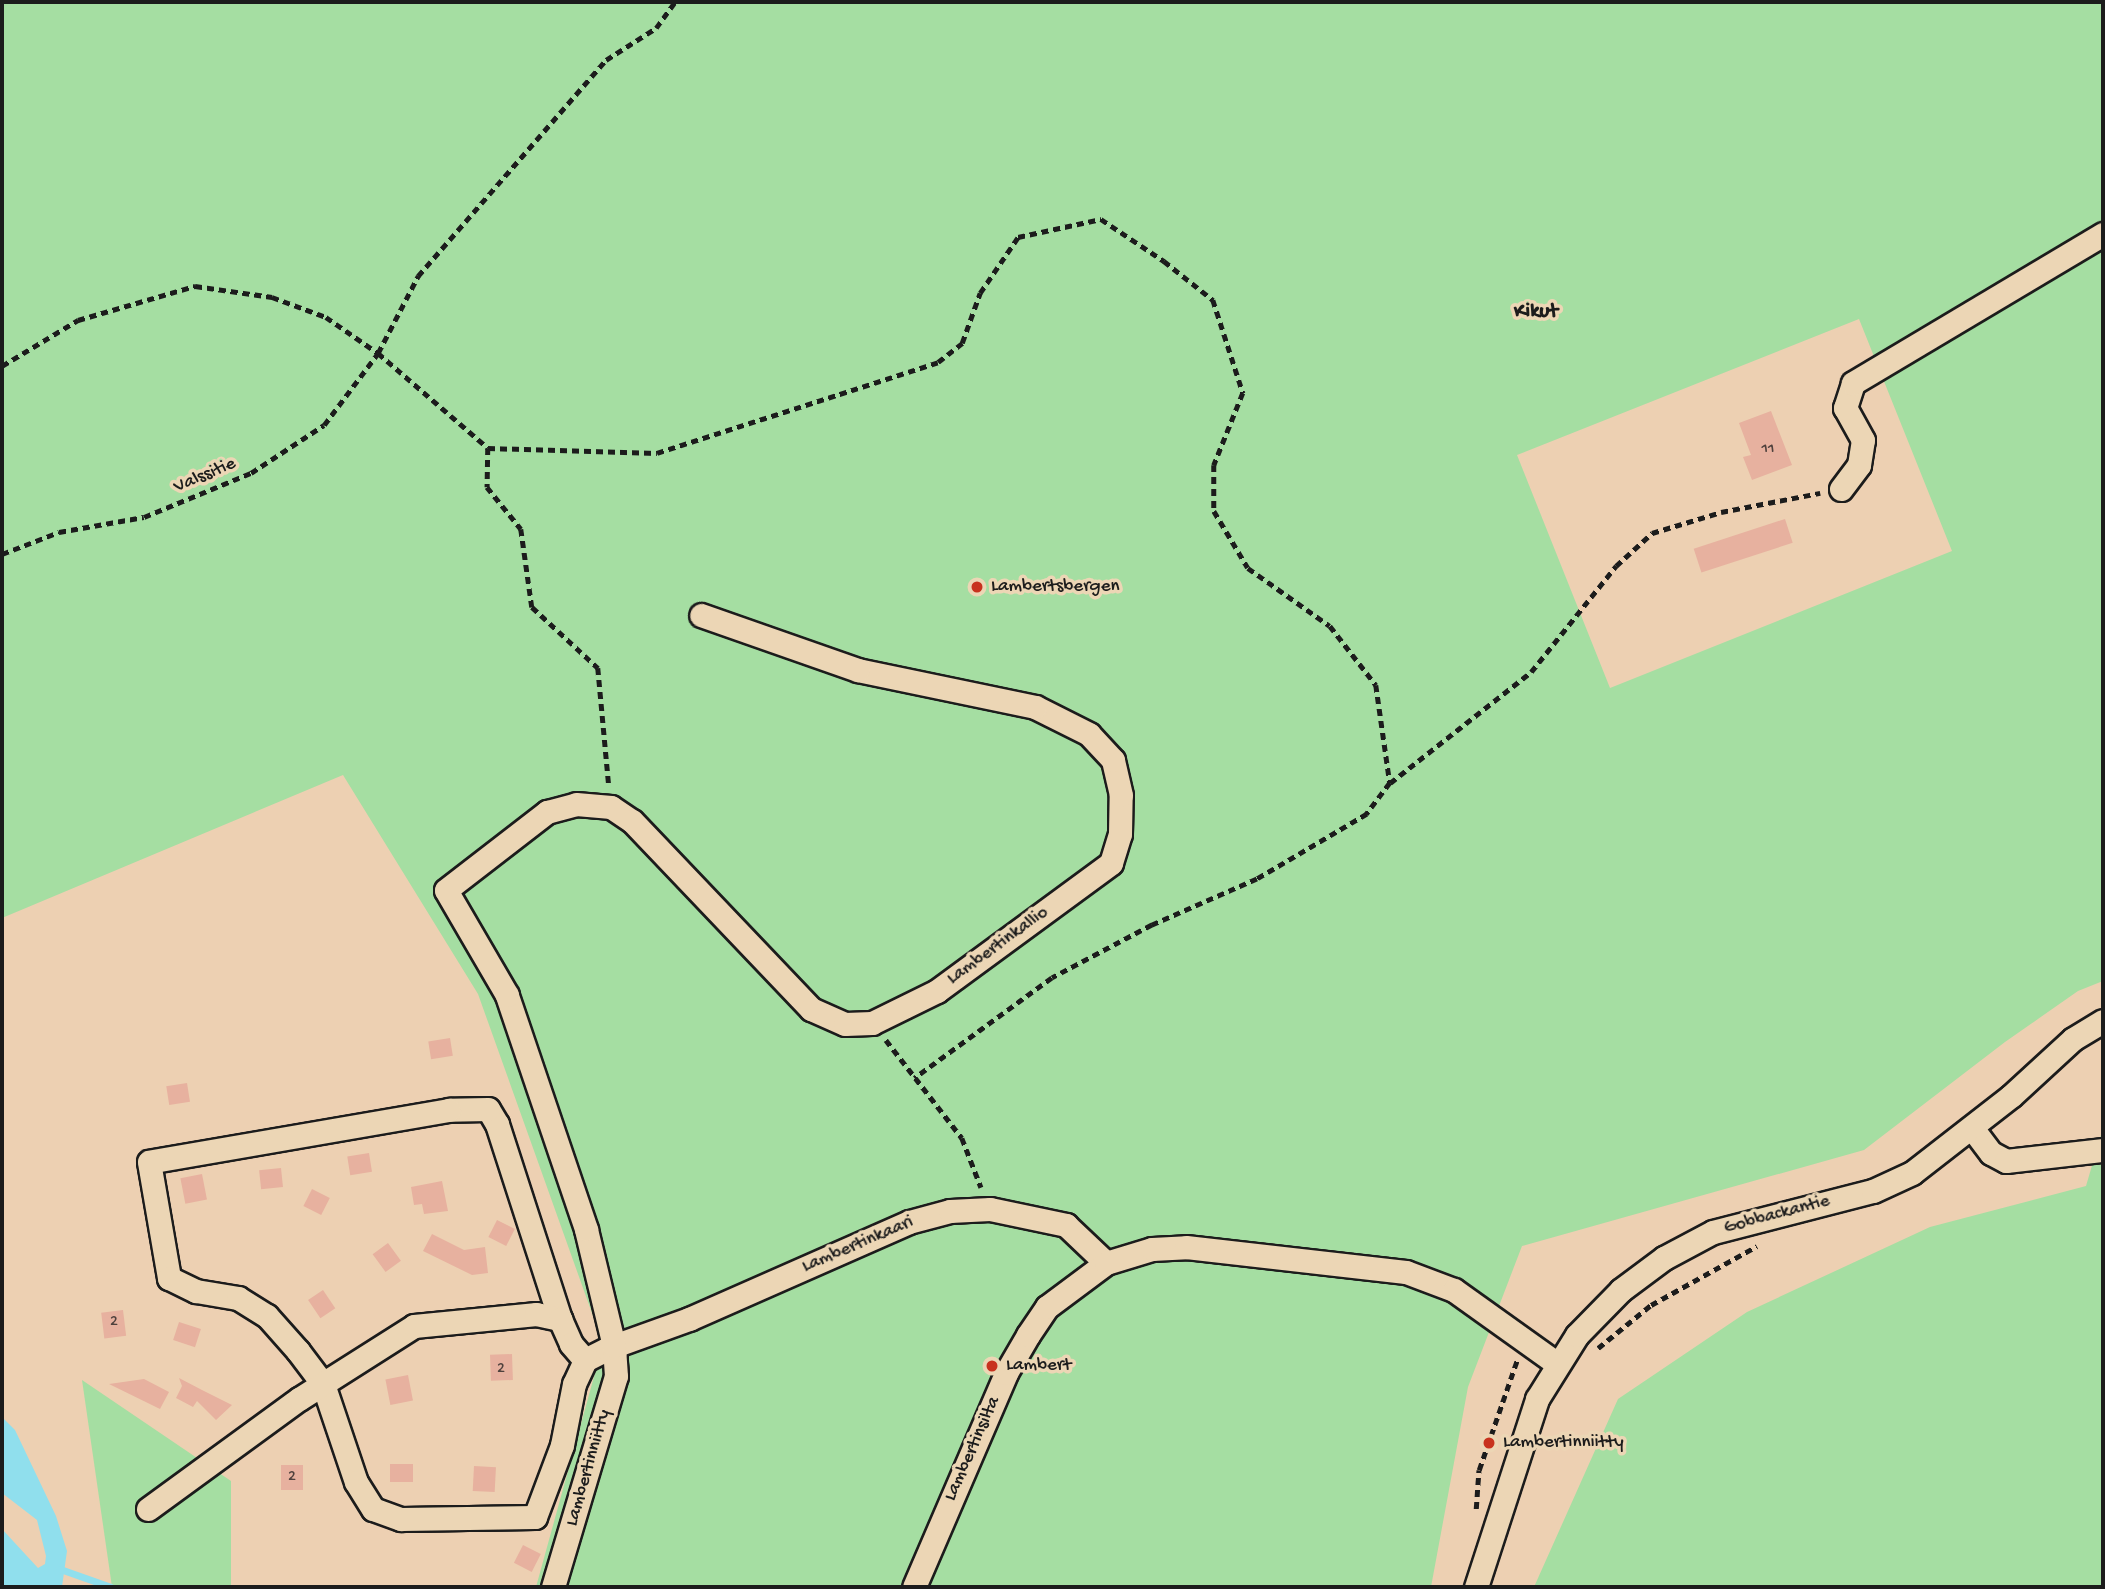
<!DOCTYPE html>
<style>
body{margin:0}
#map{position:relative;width:2105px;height:1589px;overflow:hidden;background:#edd0b2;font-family:"Gochi Hand",sans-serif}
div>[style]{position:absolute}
.green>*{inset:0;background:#a5dea2}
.water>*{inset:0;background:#90dfed}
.stream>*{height:7px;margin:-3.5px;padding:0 3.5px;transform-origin:3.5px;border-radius:3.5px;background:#90dfed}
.building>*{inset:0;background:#e7b19f;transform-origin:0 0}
.path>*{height:4.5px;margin-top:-2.25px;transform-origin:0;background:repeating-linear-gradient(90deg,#1c1c1c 0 7px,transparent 0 12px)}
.roads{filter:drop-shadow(2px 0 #1c1c1c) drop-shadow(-2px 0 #1c1c1c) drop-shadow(0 2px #1c1c1c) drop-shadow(0 -2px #1c1c1c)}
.minor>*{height:23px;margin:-11.5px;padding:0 11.5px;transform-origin:11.5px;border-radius:11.5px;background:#ecd6b5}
.dots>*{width:19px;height:19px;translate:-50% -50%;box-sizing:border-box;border:4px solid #ecd6b5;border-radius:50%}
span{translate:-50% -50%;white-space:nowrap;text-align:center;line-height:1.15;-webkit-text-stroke:7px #ecd6b5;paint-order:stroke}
.number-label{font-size:16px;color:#4f413d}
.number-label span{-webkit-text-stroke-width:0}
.street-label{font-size:19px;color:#1c1c1c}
.poi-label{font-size:19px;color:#1c1c1c}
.left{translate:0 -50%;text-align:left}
.neighbourhood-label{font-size:21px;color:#1c1c1c;font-weight:700}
.frame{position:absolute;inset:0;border:4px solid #1c1c1c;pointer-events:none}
</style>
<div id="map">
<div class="green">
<div style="clip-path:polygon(evenodd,2px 2px,2103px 2px,2103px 981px,2078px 991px,2005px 1042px,1864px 1150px,1522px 1246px,1468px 1387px,1431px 1587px,536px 1587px,603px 1344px,478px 994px,343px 775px,2px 918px,2px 2px,1859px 319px,1952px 551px,1610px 688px,1517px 455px,1859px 319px)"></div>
<div style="clip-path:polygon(2103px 1128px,2103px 1587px,1534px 1587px,1618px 1399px,1747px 1312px,1930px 1227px,2086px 1186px)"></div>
<div style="clip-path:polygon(82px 1380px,231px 1481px,231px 1587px,112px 1587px)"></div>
</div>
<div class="water">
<div style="clip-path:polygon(2px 1417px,15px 1430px,56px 1516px,67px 1551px,62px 1587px,2px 1587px,2px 1529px,38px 1568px,45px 1564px,46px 1556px,37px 1520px,2px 1493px)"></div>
</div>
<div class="stream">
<div style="left:60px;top:1569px;width:54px;rotate:19.4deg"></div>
</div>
<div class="building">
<div style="clip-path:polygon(1771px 411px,1792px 465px,1752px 480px,1743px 457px,1751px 455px,1739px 423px)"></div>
<div style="left:1785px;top:519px;width:25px;height:96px;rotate:72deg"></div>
<div style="left:450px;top:1038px;width:18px;height:22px;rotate:81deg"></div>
<div style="left:187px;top:1083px;width:19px;height:21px;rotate:81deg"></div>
<div style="left:369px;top:1153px;width:19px;height:22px;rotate:81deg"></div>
<div style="left:281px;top:1168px;width:19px;height:22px;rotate:84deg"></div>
<div style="left:202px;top:1174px;width:26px;height:22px;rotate:79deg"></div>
<div style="clip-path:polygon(442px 1181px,448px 1211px,424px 1214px,422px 1204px,414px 1205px,411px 1187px)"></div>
<div style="left:312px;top:1189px;width:20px;height:19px;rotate:27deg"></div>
<div style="left:497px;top:1220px;width:20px;height:19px;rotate:27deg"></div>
<div style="clip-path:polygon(432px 1234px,464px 1250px,485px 1247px,488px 1273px,472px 1275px,423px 1251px)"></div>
<div style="left:388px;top:1243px;width:22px;height:19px;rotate:54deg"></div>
<div style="left:323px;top:1290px;width:22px;height:18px;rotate:56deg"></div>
<div style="left:123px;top:1310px;width:26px;height:22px;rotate:83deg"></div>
<div style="left:179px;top:1322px;width:23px;height:19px;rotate:18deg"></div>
<div style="left:512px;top:1354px;width:26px;height:22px;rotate:88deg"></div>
<div style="left:408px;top:1375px;width:26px;height:23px;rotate:79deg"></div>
<div style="clip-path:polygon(179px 1378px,202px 1390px,232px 1405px,216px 1420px,197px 1401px,193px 1407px,176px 1398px,182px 1386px)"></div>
<div style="clip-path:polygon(144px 1379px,169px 1392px,160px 1409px,109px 1384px)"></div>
<div style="left:390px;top:1464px;width:23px;height:18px"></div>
<div style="left:281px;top:1465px;width:22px;height:25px"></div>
<div style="left:474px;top:1466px;width:22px;height:25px;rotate:3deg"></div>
<div style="left:523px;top:1545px;width:20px;height:20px;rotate:27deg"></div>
</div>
<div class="path">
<div style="left:2px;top:366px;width:89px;rotate:-31.2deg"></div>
<div style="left:78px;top:320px;width:122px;rotate:-16.2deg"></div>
<div style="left:195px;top:286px;width:78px;rotate:8.1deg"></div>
<div style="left:272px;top:297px;width:58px;rotate:20.3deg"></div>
<div style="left:326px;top:317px;width:63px;rotate:34.7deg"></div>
<div style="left:378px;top:353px;width:145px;rotate:40.8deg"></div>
<div style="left:488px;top:448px;width:169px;rotate:1.7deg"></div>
<div style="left:657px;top:453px;width:295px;rotate:-17.9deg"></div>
<div style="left:938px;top:362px;width:31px;rotate:-38deg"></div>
<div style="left:962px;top:343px;width:53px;rotate:-70.2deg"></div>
<div style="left:980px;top:293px;width:68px;rotate:-55.8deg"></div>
<div style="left:1018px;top:237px;width:85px;rotate:-12.2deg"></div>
<div style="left:1101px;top:219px;width:76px;rotate:33.7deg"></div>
<div style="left:1164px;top:261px;width:63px;rotate:38.5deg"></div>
<div style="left:1213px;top:300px;width:98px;rotate:72.1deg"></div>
<div style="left:1243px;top:393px;width:78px;rotate:111.9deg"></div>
<div style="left:1214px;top:465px;width:46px;rotate:90deg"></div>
<div style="left:1214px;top:511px;width:66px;rotate:59.2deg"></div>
<div style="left:1248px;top:568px;width:100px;rotate:35.3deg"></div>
<div style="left:1330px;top:626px;width:75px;rotate:52.1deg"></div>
<div style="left:1376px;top:685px;width:99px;rotate:81.9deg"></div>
<div style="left:1390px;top:783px;width:39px;rotate:127deg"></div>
<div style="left:1367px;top:814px;width:128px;rotate:149.4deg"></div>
<div style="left:1257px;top:879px;width:115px;rotate:156.3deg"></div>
<div style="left:1152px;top:925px;width:113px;rotate:152.1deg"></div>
<div style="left:1052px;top:978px;width:170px;rotate:143.9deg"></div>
<div style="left:488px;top:448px;width:39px;rotate:91deg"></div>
<div style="left:487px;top:487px;width:54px;rotate:51deg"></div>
<div style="left:521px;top:529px;width:79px;rotate:82deg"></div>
<div style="left:532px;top:607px;width:90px;rotate:42.7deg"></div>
<div style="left:598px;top:668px;width:119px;rotate:84.7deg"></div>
<div style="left:2px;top:554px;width:61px;rotate:-21.1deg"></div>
<div style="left:59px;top:532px;width:86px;rotate:-10deg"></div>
<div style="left:144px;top:517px;width:116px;rotate:-22.4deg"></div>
<div style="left:251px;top:473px;width:87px;rotate:-33.3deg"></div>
<div style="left:324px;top:425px;width:90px;rotate:-53.1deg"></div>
<div style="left:378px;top:353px;width:87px;rotate:-62.5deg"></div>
<div style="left:418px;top:276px;width:286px;rotate:-49deg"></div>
<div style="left:606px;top:60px;width:59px;rotate:-32.6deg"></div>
<div style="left:656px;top:28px;width:32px;rotate:-54deg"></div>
<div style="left:1390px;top:783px;width:179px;rotate:-38.2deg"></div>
<div style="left:1531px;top:672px;width:136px;rotate:-51.3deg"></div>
<div style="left:1616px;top:566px;width:49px;rotate:-42.5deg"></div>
<div style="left:1652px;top:533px;width:72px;rotate:-16.9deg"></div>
<div style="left:1721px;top:512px;width:101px;rotate:-10.9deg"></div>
<div style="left:886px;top:1040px;width:124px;rotate:52.2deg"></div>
<div style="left:962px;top:1138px;width:53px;rotate:68.8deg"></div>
<div style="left:1598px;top:1348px;width:68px;rotate:-39.1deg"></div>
<div style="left:1651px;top:1305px;width:121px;rotate:-29.1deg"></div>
<div style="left:1476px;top:1509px;width:39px;rotate:-86deg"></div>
<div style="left:1479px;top:1470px;width:116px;rotate:-70.9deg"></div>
</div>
<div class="roads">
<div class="minor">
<div style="left:1841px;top:489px;width:30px;rotate:-53deg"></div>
<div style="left:1859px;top:465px;width:25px;rotate:-81deg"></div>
<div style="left:1863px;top:440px;width:37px;rotate:-119deg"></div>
<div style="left:1845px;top:408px;width:26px;rotate:-72deg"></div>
<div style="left:1853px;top:383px;width:291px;rotate:-30.8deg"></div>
<div style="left:1972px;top:1128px;width:31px;rotate:53deg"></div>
<div style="left:1991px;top:1153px;width:17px;rotate:28deg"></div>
<div style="left:2006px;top:1161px;width:98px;rotate:-6.5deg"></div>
<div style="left:560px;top:1319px;width:205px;rotate:-107.9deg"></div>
<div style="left:497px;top:1124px;width:17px;rotate:-121deg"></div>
<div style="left:488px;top:1109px;width:39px;rotate:179deg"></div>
<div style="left:449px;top:1110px;width:304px;rotate:170.2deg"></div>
<div style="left:149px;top:1162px;width:118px;rotate:80.2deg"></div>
<div style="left:169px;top:1278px;width:30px;rotate:26deg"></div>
<div style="left:196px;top:1291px;width:43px;rotate:9.5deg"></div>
<div style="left:238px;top:1298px;width:34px;rotate:32deg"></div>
<div style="left:267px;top:1316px;width:47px;rotate:48.5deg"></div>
<div style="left:298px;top:1351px;width:41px;rotate:52.9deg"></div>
<div style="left:323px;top:1384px;width:103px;rotate:71.4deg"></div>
<div style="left:356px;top:1482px;width:32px;rotate:58deg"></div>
<div style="left:373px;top:1509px;width:30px;rotate:20deg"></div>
<div style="left:401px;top:1519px;width:134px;rotate:-0.9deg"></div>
<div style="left:535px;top:1517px;width:77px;rotate:-69.4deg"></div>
<div style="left:562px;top:1445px;width:62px;rotate:-78.9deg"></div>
<div style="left:574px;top:1384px;width:26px;rotate:-65deg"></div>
<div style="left:585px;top:1360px;width:25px;rotate:-27deg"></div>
<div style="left:607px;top:1349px;width:9px;rotate:36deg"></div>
<div style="left:614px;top:1346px;width:80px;rotate:-19.8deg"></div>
<div style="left:689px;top:1319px;width:240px;rotate:-23.8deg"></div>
<div style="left:909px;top:1222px;width:42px;rotate:-15deg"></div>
<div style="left:950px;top:1211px;width:40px;rotate:-2.9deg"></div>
<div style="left:990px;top:1209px;width:78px;rotate:11.9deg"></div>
<div style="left:1066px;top:1225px;width:55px;rotate:43.5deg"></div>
<div style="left:148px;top:1509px;width:187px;rotate:-36.1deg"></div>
<div style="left:299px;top:1399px;width:136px;rotate:-32.4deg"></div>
<div style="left:414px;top:1326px;width:123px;rotate:-5.6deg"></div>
<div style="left:536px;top:1314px;width:25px;rotate:12deg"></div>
<div style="left:560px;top:1319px;width:27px;rotate:66deg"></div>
<div style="left:571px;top:1344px;width:21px;rotate:49deg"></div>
<div style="left:553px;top:1587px;width:220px;rotate:-73.4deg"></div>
<div style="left:616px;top:1376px;width:30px;rotate:-94deg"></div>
<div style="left:614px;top:1346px;width:120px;rotate:-103.5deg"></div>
<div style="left:586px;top:1229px;width:247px;rotate:-108.7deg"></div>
<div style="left:507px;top:995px;width:121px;rotate:-120.2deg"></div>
<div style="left:446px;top:890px;width:128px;rotate:-37.7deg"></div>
<div style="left:547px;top:812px;width:30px;rotate:-15deg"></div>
<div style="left:576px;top:804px;width:35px;rotate:5deg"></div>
<div style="left:611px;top:807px;width:25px;rotate:34deg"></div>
<div style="left:632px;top:821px;width:260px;rotate:46.4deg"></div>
<div style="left:811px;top:1009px;width:37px;rotate:24deg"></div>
<div style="left:845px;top:1024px;width:27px;rotate:-2deg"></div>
<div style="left:872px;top:1023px;width:72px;rotate:-26.2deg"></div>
<div style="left:937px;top:991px;width:216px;rotate:-36.3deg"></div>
<div style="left:1111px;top:863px;width:30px;rotate:-73deg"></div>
<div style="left:1120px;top:834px;width:39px;rotate:-89deg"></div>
<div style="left:1121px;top:795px;width:36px;rotate:-103deg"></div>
<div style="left:1113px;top:760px;width:35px;rotate:-133deg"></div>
<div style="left:1089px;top:734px;width:60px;rotate:-153.4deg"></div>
<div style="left:1035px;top:707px;width:181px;rotate:-168.2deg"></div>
<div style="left:858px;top:670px;width:166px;rotate:-160.7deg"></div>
<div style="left:914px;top:1587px;width:233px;rotate:-66.7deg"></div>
<div style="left:1006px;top:1373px;width:44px;rotate:-59.9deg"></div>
<div style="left:1028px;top:1335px;width:34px;rotate:-56deg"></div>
<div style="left:1047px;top:1307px;width:74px;rotate:-36.7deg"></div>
<div style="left:1106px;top:1263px;width:48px;rotate:-16.9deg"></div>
<div style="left:1152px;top:1249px;width:34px;rotate:-3deg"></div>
<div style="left:1186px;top:1247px;width:221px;rotate:6.5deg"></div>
<div style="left:1406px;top:1272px;width:51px;rotate:20.6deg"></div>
<div style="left:1454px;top:1290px;width:125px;rotate:35.6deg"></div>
<div style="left:1476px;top:1587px;width:198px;rotate:-72deg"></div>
<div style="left:1537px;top:1399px;width:75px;rotate:-58deg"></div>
<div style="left:1577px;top:1335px;width:63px;rotate:-45.6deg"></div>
<div style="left:1621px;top:1290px;width:54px;rotate:-36.7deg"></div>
<div style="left:1664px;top:1258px;width:55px;rotate:-28deg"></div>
<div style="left:1713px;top:1232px;width:165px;rotate:-14.4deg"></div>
<div style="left:1873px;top:1191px;width:43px;rotate:-24.8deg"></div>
<div style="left:1912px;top:1173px;width:125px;rotate:-37.9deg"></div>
<div style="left:2011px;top:1096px;width:84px;rotate:-42.6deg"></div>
<div style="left:2073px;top:1039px;width:35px;rotate:-31deg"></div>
</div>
</div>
<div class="dots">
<div style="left:977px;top:587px;background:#c8321e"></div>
<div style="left:992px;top:1366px;background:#c8321e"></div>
<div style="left:1489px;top:1443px;background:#c8321e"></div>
</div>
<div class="number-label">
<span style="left:1768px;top:450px">11</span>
<span style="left:114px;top:1323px">2</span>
<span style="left:501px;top:1370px">2</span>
<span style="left:292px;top:1478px">2</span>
</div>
<div class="street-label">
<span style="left:205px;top:476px;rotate:-23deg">Valssitie</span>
<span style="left:998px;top:946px;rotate:-36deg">Lambertinkallio</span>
<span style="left:1777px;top:1215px;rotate:-15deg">Gobbackantie</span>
<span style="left:858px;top:1245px;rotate:-23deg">Lambertinkaari</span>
<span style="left:973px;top:1449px;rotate:-66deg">Lambertinsilta</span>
<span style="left:589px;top:1468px;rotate:-74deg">Lambertinniitty</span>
</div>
<div class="poi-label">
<span class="left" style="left:991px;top:587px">Lambertsbergen</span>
<span class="left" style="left:1006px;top:1366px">Lambert</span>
<span class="left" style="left:1503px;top:1443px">Lambertinniitty</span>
</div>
<div class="neighbourhood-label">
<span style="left:1536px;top:313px">Kikut</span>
</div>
<div class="frame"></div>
</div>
